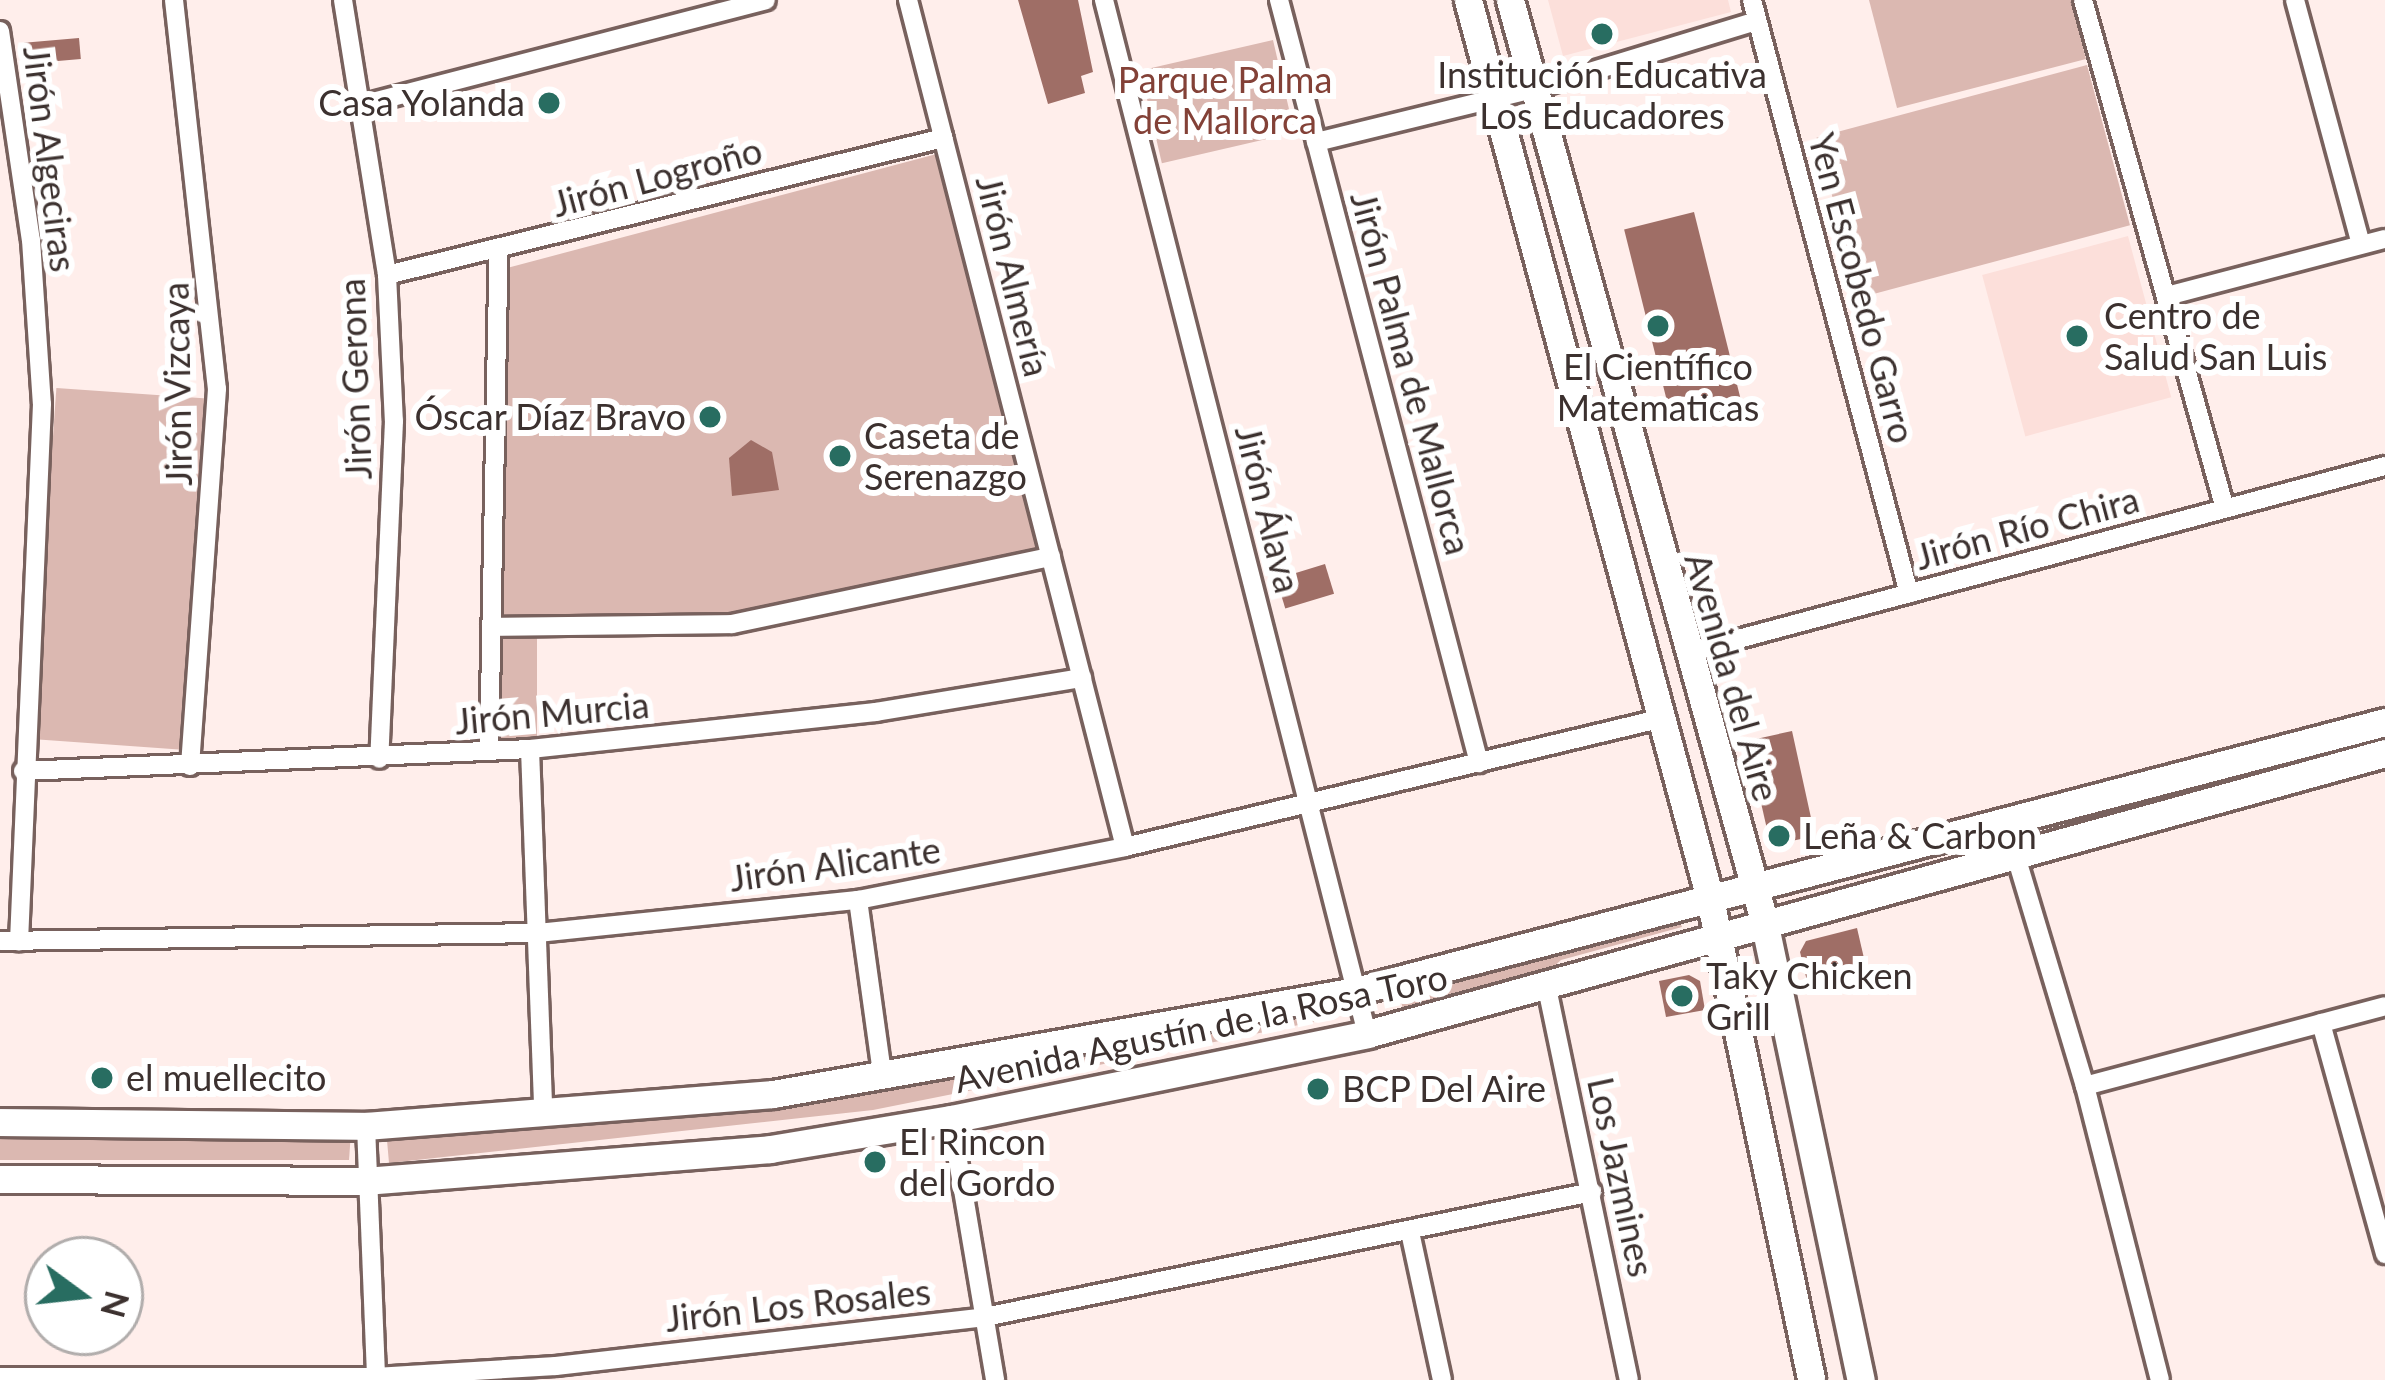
<!DOCTYPE html>
<meta charset="utf-8">
<style>
body{margin:0}
#map{position:relative;width:2385px;height:1380px;overflow:hidden;background:#ffeeeb;font-family:Lato,sans-serif}
div>[style]{position:absolute}
.built>*{inset:0;background:#fcdfda;transform-origin:0 0}
.green>*{inset:0;background:#dbb8b1;transform-origin:0 0}
.building>*{inset:0;background:#9f6e66;transform-origin:0 0}
.roads{filter:drop-shadow(3px 0 #78615d) drop-shadow(-3px 0 #78615d) drop-shadow(0 3px #78615d) drop-shadow(0 -3px #78615d)}
.street>*{height:18px;margin:-9px;padding:0 9px;transform-origin:9px;border-radius:9px;background:#fff}
.secondary>*{height:27px;margin:-13.5px;padding:0 13.5px;transform-origin:13.5px;border-radius:13.5px;background:#fff}
.dots>*{width:33px;height:33px;translate:-50% -50%;box-sizing:border-box;border:6px solid #fff;border-radius:50%}
span{translate:-50% -50%;white-space:nowrap;text-align:center;line-height:1.15;-webkit-text-stroke:12px #fff;paint-order:stroke}
.poi-label{font-size:36px;color:#3c312f}
.right{translate:-100% -50%;text-align:right}
.left{translate:0 -50%;text-align:left}
.park-label{font-size:36px;color:#834137}
.street-label{font-size:36px;color:#3c312f}
.north{position:absolute;left:24px;top:1236px;width:120px;height:120px;box-sizing:border-box;background:#fff;border:3px solid #b1adac;border-radius:50%;rotate:105deg;font-size:33px;font-weight:700;line-height:48px;text-align:center;color:#3c312f}
.north::after{content:'';display:block;margin:auto;width:42px;height:54px;background:#286d61;clip-path:polygon(50% 0,100% 100%,50% 72%,0 100%)}
</style>
<div id="map">
<div class="built">
<div style="clip-path:polygon(1548px 0,1728px 0,1731px 12px,1563px 56px)"></div>
<div style="left:2128px;top:236px;width:167px;height:151px;rotate:75deg"></div>
</div>
<div class="green">
<div style="clip-path:polygon(1869px 0,2071px 0,2086px 59px,1897px 108px)"></div>
<div style="left:1273px;top:40px;width:95px;height:136px;rotate:77deg"></div>
<div style="left:2087px;top:65px;width:166px;height:280px;rotate:75deg"></div>
<div style="clip-path:polygon(948px 151px,1049px 551px,771px 613px,498px 621px,507px 268px)"></div>
<div style="left:214px;top:399px;width:352px;height:158px;rotate:94deg"></div>
<div style="left:499px;top:636px;width:38px;height:108px"></div>
<div style="clip-path:polygon(1678px 917px,1682px 927px,1561px 960px,1543px 976px,1403px 1010px,1398px 988px)"></div>
<div style="clip-path:polygon(1324px 1003px,1329px 1019px,873px 1110px,389px 1163px,386px 1129px,806px 1095px)"></div>
<div style="clip-path:polygon(351px 1132px,349px 1160px,0 1160px,0 1137px)"></div>
</div>
<div class="building">
<div style="clip-path:polygon(1018px 0,1078px 0,1093px 72px,1081px 76px,1085px 93px,1048px 104px)"></div>
<div style="left:79px;top:38px;width:21px;height:55px;rotate:85deg"></div>
<div style="left:1694px;top:212px;width:200px;height:72px;rotate:76deg"></div>
<div style="clip-path:polygon(751px 440px,772px 452px,779px 490px,732px 496px,729px 458px)"></div>
<div style="left:1325px;top:564px;width:31px;height:51px;rotate:73deg"></div>
<div style="clip-path:polygon(1792px 731px,1815px 836px,1782px 843px,1769px 838px,1747px 741px)"></div>
<div style="clip-path:polygon(1857px 928px,1866px 967px,1807px 981px,1800px 952px,1806px 941px)"></div>
<div style="clip-path:polygon(1689px 975px,1700px 981px,1705px 1010px,1666px 1017px,1659px 981px)"></div>
</div>
<div class="roads">
<div class="street">
<div style="left:174px;top:0;width:391px;rotate:83.7deg"></div>
<div style="left:217px;top:389px;width:378px;rotate:94.1deg"></div>
<div style="left:343px;top:0;width:278px;rotate:80.9deg"></div>
<div style="left:387px;top:275px;width:146px;rotate:87.3deg"></div>
<div style="left:394px;top:421px;width:338px;rotate:92.5deg"></div>
<div style="left:908px;top:0;width:874px;rotate:75.63deg"></div>
<div style="left:1104px;top:0;width:1067px;rotate:75.73deg"></div>
<div style="left:1279px;top:0;width:789px;rotate:75.31deg"></div>
<div style="left:1752px;top:0;width:614px;rotate:75.19deg"></div>
<div style="left:2083px;top:0;width:528px;rotate:74.41deg"></div>
<div style="left:2295px;top:0;width:253px;rotate:74.9deg"></div>
<div style="left:0;top:31px;width:211px;rotate:81.6deg"></div>
<div style="left:31px;top:240px;width:164px;rotate:86.2deg"></div>
<div style="left:42px;top:404px;width:538px;rotate:92.45deg"></div>
<div style="left:365px;top:104px;width:414px;rotate:-14.5deg"></div>
<div style="left:1316px;top:142px;width:224px;rotate:-13.7deg"></div>
<div style="left:1534px;top:89px;width:233px;rotate:-17deg"></div>
<div style="left:387px;top:275px;width:573px;rotate:-13.84deg"></div>
<div style="left:2167px;top:296px;width:225px;rotate:-14.7deg"></div>
<div style="left:491px;top:627px;width:241px;rotate:-0.7deg"></div>
<div style="left:732px;top:624px;width:326px;rotate:-11.9deg"></div>
<div style="left:1686px;top:653px;width:724px;rotate:-14.98deg"></div>
<div style="left:530px;top:749px;width:361px;rotate:87.9deg"></div>
<div style="left:489px;top:751px;width:499px;rotate:-88.9deg"></div>
<div style="left:23px;top:771px;width:507px;rotate:-2.48deg"></div>
<div style="left:530px;top:749px;width:348px;rotate:-6.1deg"></div>
<div style="left:876px;top:712px;width:209px;rotate:-9.4deg"></div>
<div style="left:2006px;top:823px;width:275px;rotate:73.3deg"></div>
<div style="left:2085px;top:1086px;width:303px;rotate:75.7deg"></div>
<div style="left:858px;top:900px;width:176px;rotate:82.1deg"></div>
<div style="left:0;top:941px;width:537px;rotate:-0.85deg"></div>
<div style="left:537px;top:933px;width:323px;rotate:-5.9deg"></div>
<div style="left:858px;top:900px;width:272px;rotate:-11.2deg"></div>
<div style="left:1125px;top:847px;width:553px;rotate:-13.48deg"></div>
<div style="left:1547px;top:988px;width:400px;rotate:78.2deg"></div>
<div style="left:2321px;top:1023px;width:240px;rotate:74.5deg"></div>
<div style="left:2085px;top:1086px;width:310px;rotate:-14.9deg"></div>
<div style="left:951px;top:1119px;width:265px;rotate:80.4deg"></div>
<div style="left:366px;top:1126px;width:254px;rotate:87.7deg"></div>
<div style="left:1410px;top:1232px;width:151px;rotate:77.8deg"></div>
<div style="left:0;top:1377px;width:375px"></div>
<div style="left:375px;top:1377px;width:181px;rotate:-3.5deg"></div>
<div style="left:556px;top:1366px;width:432px;rotate:-6.5deg"></div>
<div style="left:985px;top:1317px;width:620px;rotate:-11.64deg"></div>
</div>
<div class="secondary">
<div style="left:1468px;top:0;width:931px;rotate:74.93deg"></div>
<div style="left:1710px;top:899px;width:491px;rotate:78.1deg"></div>
<div style="left:1510px;top:0;width:955px;rotate:74.58deg"></div>
<div style="left:1764px;top:921px;width:469px;rotate:78.1deg"></div>
<div style="left:0;top:1122px;width:366px;rotate:0.6deg"></div>
<div style="left:366px;top:1126px;width:408px;rotate:-4.5deg"></div>
<div style="left:773px;top:1094px;width:592px;rotate:-10.02deg"></div>
<div style="left:1356px;top:991px;width:1064px;rotate:-14.65deg"></div>
<div style="left:0;top:1179px;width:365px;rotate:0.3deg"></div>
<div style="left:365px;top:1181px;width:406px;rotate:-4.5deg"></div>
<div style="left:770px;top:1149px;width:183px;rotate:-9.4deg"></div>
<div style="left:951px;top:1119px;width:425px;rotate:-11.5deg"></div>
<div style="left:1367px;top:1034px;width:1056px;rotate:-15.43deg"></div>
</div>
</div>
<div class="dots">
<div style="left:1602px;top:34px;background:#286d61"></div>
<div style="left:549px;top:103px;background:#286d61"></div>
<div style="left:1658px;top:326px;background:#286d61"></div>
<div style="left:2077px;top:336px;background:#286d61"></div>
<div style="left:710px;top:417px;background:#286d61"></div>
<div style="left:840px;top:456px;background:#286d61"></div>
<div style="left:1779px;top:836px;background:#286d61"></div>
<div style="left:1682px;top:996px;background:#286d61"></div>
<div style="left:102px;top:1078px;background:#286d61"></div>
<div style="left:1318px;top:1089px;background:#286d61"></div>
<div style="left:875px;top:1162px;background:#286d61"></div>
</div>
<div class="poi-label">
<span style="left:1602px;top:95px">Institución Educativa<br>Los Educadores</span>
<span class="right" style="left:525px;top:103px">Casa Yolanda</span>
<span class="left" style="left:2104px;top:336px">Centro de<br>Salud San Luis</span>
<span style="left:1658px;top:387px">El Científico<br>Matematicas</span>
<span class="right" style="left:686px;top:417px">Óscar Díaz Bravo</span>
<span class="left" style="left:864px;top:456px">Caseta de<br>Serenazgo</span>
<span class="left" style="left:1803px;top:836px">Leña &amp; Carbon</span>
<span class="left" style="left:1706px;top:996px">Taky Chicken<br>Grill</span>
<span class="left" style="left:126px;top:1078px">el muellecito</span>
<span class="left" style="left:1342px;top:1089px">BCP Del Aire</span>
<span class="left" style="left:899px;top:1162px">El Rincon<br>del Gordo</span>
</div>
<div class="park-label">
<span style="left:1225px;top:100px">Parque Palma<br>de Mallorca</span>
</div>
<div class="street-label">
<span style="left:50px;top:159px;rotate:83deg">Jirón Algeciras</span>
<span style="left:657px;top:177px;rotate:-15deg">Jirón Logroño</span>
<span style="left:1013px;top:276px;rotate:76deg">Jirón Almería</span>
<span style="left:1862px;top:288px;rotate:75deg">Yen Escobedo Garro</span>
<span style="left:1411px;top:373px;rotate:75deg">Jirón Palma de Mallorca</span>
<span style="left:355px;top:379px;rotate:-92deg">Jirón Gerona</span>
<span style="left:177px;top:384px;rotate:-91deg">Jirón Vizcaya</span>
<span style="left:1268px;top:509px;rotate:76deg">Jirón Álava</span>
<span style="left:2027px;top:528px;rotate:-15deg">Jirón Río Chira</span>
<span style="left:1732px;top:677px;rotate:74deg">Avenida del Aire</span>
<span style="left:552px;top:713px;rotate:-5deg">Jirón Murcia</span>
<span style="left:835px;top:864px;rotate:-8deg">Jirón Alicante</span>
<span style="left:1201px;top:1028px;rotate:-12deg">Avenida Agustín de la Rosa Toro</span>
<span style="left:1621px;top:1177px;rotate:78deg">Los Jazmines</span>
<span style="left:798px;top:1305px;rotate:-6deg">Jirón Los Rosales</span>
</div>
<div class="north">N</div>
</div>
